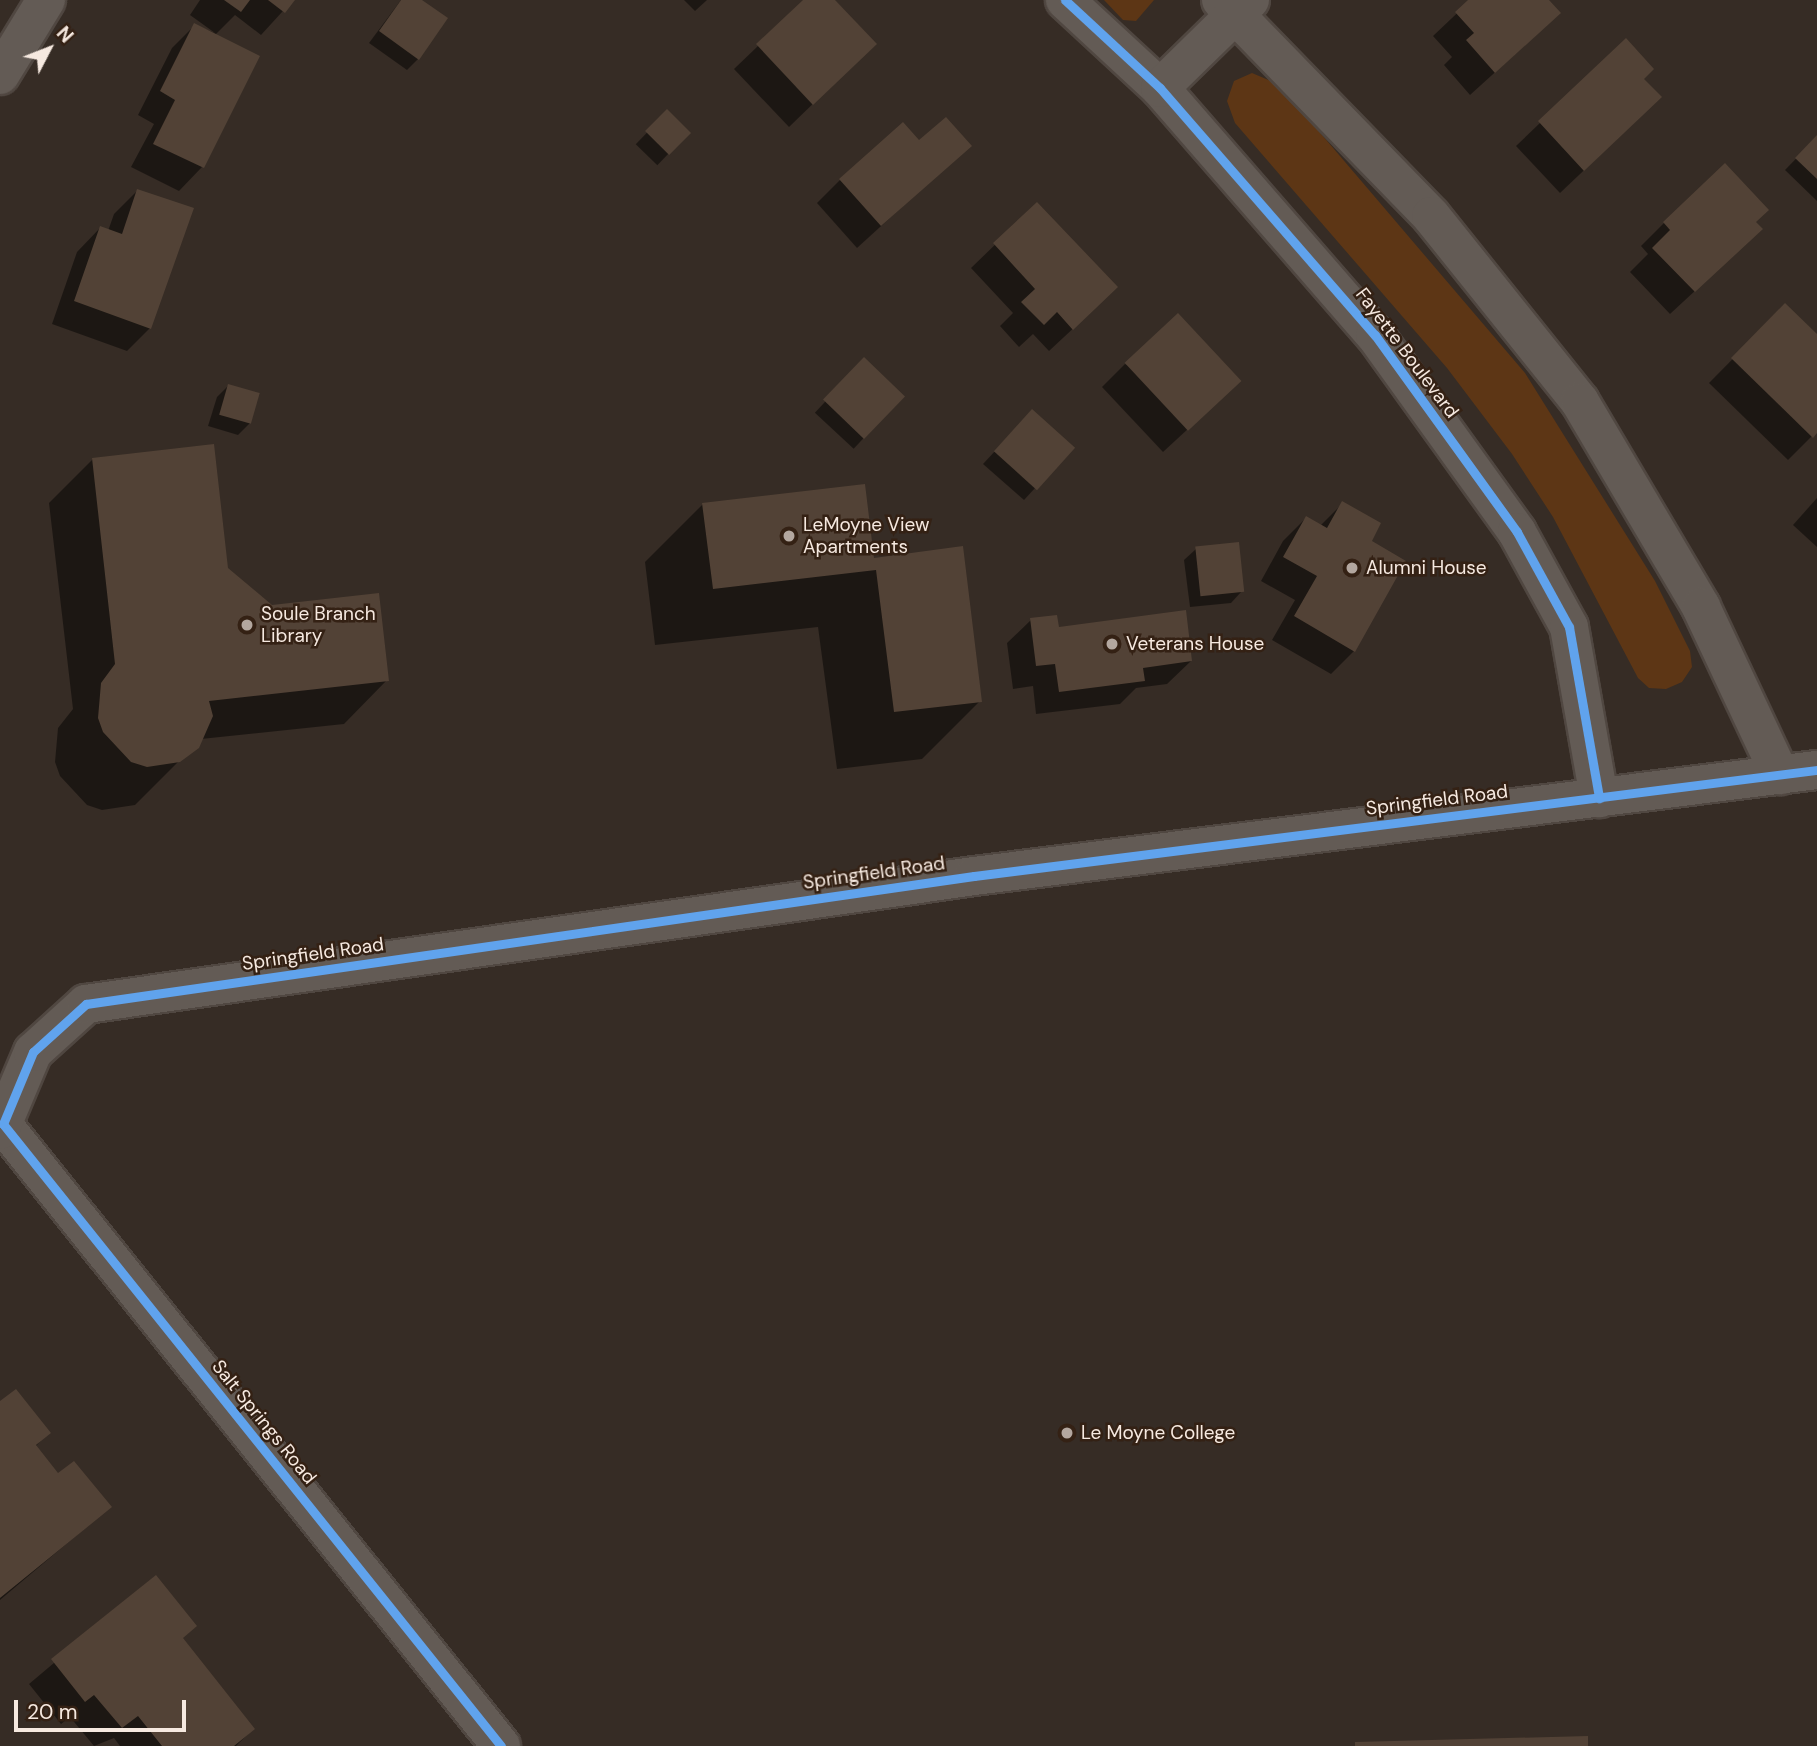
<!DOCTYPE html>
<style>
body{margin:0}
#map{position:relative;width:1817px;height:1746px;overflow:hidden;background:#362c25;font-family:"DM Sans",sans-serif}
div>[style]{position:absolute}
.green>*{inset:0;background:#5d3615}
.shadow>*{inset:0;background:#0007;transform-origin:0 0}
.building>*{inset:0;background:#524236;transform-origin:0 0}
.roads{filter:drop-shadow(2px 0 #504741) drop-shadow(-2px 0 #504741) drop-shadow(0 2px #504741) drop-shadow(0 -2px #504741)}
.minor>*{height:38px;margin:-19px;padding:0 19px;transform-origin:19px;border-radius:19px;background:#635b55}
.cycleway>*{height:9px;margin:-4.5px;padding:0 4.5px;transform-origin:4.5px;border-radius:4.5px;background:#60a3ed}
.dots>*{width:19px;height:19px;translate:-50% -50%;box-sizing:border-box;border:4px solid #342114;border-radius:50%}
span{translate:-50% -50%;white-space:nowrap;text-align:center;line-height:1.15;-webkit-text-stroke:5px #342114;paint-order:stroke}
.street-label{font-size:19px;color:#f6e9e0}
.poi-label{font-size:19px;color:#f6e9e0}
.left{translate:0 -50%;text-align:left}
.north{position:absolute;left:14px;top:14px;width:70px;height:70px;-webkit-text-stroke:5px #342114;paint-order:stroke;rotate:48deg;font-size:19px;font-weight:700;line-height:28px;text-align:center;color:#f6e9e0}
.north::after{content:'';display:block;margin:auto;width:24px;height:32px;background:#f6e9e0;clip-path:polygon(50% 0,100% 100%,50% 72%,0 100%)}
.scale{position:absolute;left:14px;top:1700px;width:172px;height:32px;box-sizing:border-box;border:4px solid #f6e9e0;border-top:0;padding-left:9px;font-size:21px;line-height:24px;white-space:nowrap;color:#f6e9e0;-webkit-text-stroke:5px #342114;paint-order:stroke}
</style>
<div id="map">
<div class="green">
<div style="clip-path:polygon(1104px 0,1154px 0,1136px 21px,1123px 20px)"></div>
<div style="clip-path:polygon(1252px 73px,1273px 82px,1299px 108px,1525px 373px,1655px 581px,1690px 651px,1692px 667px,1682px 682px,1666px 689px,1649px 688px,1638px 678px,1553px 517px,1512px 454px,1447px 368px,1235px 123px,1227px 101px,1234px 81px)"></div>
</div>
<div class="shadow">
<div style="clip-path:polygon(200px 0,293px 0,261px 35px,235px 15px,215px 35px,258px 57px,202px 167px,179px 191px,131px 167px,154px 124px,138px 115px,172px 48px,195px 25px,215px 33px,190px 15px)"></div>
<div style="clip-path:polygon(401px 0,419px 0,418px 59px,407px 70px,369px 43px)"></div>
<div style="clip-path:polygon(684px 0,707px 0,695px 11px)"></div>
<div style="clip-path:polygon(806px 0,832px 0,851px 67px,789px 127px,734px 69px)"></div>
<div style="clip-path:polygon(1471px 0,1547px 0,1535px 36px,1470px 95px,1444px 65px,1452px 57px,1433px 36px)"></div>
<div style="clip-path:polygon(1626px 41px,1642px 79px,1637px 120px,1560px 193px,1516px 146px)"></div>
<div style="left:667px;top:112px;width:30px;height:45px;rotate:44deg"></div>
<div style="clip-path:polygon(1817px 137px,1817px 201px,1785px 170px)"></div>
<div style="clip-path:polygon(919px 143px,969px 146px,857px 248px,817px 203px,840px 180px)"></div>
<div style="clip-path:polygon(137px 191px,150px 328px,127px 351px,52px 324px,77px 252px,100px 228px,108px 231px,114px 214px)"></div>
<div style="clip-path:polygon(1037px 204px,1093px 310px,1049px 351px,1033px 334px,1019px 347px,1000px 326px,1013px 313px,971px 268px)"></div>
<div style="clip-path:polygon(1664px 223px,1754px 223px,1737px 252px,1670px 314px,1630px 272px,1648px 254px,1641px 246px)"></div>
<div style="clip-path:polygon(1785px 306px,1817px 337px,1817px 431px,1788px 460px,1709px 383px)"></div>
<div style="left:864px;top:360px;width:53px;height:72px;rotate:43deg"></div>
<div style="clip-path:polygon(1125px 364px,1215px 404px,1163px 452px,1102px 387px)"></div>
<div style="clip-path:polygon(228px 386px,250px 423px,238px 435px,208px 426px,217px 397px)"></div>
<div style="clip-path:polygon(1021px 423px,1072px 448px,1024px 500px,983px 464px)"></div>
<div style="clip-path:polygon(93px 459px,271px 607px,387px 680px,344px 724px,201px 739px,135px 805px,102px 810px,87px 805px,60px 776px,55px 762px,58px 728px,73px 709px,49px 503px)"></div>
<div style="clip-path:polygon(1817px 498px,1817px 547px,1793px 525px)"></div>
<div style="clip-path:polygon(1343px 503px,1370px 542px,1354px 651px,1331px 674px,1272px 640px,1295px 600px,1261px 581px,1283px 541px,1306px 518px,1320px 526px)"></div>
<div style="clip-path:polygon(703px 504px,872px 560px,980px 701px,922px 759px,837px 769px,818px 627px,655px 645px,645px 562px)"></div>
<div style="clip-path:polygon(1196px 549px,1242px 591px,1231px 603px,1190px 607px,1184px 560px)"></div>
<div style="clip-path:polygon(1031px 620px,1057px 629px,1191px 661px,1167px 684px,1136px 688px,1120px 704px,1036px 714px,1033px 686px,1013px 689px,1007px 643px)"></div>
<div style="clip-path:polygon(0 1404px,49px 1432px,35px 1447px,58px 1476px,110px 1507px,0 1600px)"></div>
<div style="clip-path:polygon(156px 1577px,181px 1639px,253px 1729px,236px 1746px,120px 1746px,114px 1738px,94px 1746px,70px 1717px,61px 1724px,29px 1684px)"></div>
</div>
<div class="building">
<div style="clip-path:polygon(224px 0,250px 0,241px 12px)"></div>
<div style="clip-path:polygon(268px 0,295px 0,285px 13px)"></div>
<div style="clip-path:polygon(401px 0,422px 0,448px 18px,419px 60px,379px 31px)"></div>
<div style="clip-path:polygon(803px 0,835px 0,877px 44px,813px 105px,756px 44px)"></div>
<div style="clip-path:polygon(1468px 0,1549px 0,1561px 13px,1495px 73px,1466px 40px,1474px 33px,1455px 12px)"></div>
<div style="clip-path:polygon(194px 23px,260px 56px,204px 168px,153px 144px,175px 100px,160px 91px)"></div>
<div style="clip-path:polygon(1626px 38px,1654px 69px,1644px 79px,1662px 97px,1584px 171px,1538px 121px)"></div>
<div style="left:667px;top:109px;width:34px;height:31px;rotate:45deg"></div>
<div style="clip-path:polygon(946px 117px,972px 146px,881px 226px,839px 179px,903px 122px,919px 140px)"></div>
<div style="clip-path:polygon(1817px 135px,1817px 179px,1795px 158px)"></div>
<div style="clip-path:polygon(1725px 163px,1769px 210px,1756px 222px,1763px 229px,1695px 292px,1652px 248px,1670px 230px,1663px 222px)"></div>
<div style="clip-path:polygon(137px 189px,194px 208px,151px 329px,74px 301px,100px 226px,122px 234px)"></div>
<div style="clip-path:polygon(1037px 202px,1118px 287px,1073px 330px,1057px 312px,1044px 325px,1021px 302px,1035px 289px,993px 243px)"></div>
<div style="clip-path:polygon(1785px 303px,1817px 334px,1817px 433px,1813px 438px,1731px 358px)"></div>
<div style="left:1178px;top:313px;width:93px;height:73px;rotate:47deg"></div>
<div style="left:864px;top:357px;width:57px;height:59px;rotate:44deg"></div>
<div style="left:228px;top:384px;width:33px;height:32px;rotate:16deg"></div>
<div style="left:1032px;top:409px;width:58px;height:57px;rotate:42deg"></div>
<div style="clip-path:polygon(214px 444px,228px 568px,272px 605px,379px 593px,389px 681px,209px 701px,213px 716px,199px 748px,180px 762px,147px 767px,131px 762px,103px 732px,98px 718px,101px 683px,115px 664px,92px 458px)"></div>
<div style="clip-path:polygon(865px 484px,874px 558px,963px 546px,982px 702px,894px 712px,876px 570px,713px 589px,702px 503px)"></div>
<div style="clip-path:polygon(1342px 501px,1381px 523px,1372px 541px,1406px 561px,1355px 652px,1294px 616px,1317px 576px,1283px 557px,1306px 516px,1327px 528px)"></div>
<div style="left:1239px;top:542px;width:50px;height:44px;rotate:84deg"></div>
<div style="clip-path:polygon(1186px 610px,1192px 661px,1143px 668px,1145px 681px,1059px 692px,1055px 664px,1036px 666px,1030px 618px,1057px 615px,1059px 627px)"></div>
<div style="clip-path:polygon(16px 1389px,51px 1433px,36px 1445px,58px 1473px,74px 1461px,112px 1507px,0 1598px,0 1401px)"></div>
<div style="clip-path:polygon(156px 1575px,197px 1626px,183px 1638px,255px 1729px,234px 1746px,162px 1746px,138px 1716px,122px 1728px,94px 1695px,85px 1702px,51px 1659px)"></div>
<div style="clip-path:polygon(1588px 1736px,1588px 1746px,1355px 1746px,1355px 1742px)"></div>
</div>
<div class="roads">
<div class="minor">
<div style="left:1065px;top:0;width:129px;rotate:42.8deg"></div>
<div style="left:1160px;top:88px;width:327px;rotate:49deg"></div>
<div style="left:1375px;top:335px;width:243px;rotate:54.2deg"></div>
<div style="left:1517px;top:532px;width:108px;rotate:61.3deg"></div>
<div style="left:1569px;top:627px;width:174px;rotate:80deg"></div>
<div style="left:1221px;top:0;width:301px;rotate:45.8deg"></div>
<div style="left:1431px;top:216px;width:238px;rotate:51.3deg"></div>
<div style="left:1580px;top:402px;width:238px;rotate:59.4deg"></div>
<div style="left:1701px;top:607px;width:186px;rotate:64.8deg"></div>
<div style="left:0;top:75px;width:88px;rotate:-58.5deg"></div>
<div style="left:1160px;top:88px;width:126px;rotate:-44.4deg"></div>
<div style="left:0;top:1121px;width:801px;rotate:51.28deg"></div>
<div style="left:0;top:1130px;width:85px;rotate:-67.1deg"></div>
<div style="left:33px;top:1052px;width:72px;rotate:-42.2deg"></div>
<div style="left:86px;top:1004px;width:897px;rotate:-8.2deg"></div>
<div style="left:974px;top:876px;width:850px;rotate:-7.17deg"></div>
</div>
</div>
<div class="cycleway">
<div style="left:1065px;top:0;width:129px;rotate:42.8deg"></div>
<div style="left:1160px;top:88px;width:327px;rotate:49deg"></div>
<div style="left:1375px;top:335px;width:243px;rotate:54.2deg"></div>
<div style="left:1517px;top:532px;width:108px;rotate:61.3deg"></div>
<div style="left:1569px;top:627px;width:174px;rotate:80deg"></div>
<div style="left:501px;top:1746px;width:797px;rotate:-128.68deg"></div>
<div style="left:3px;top:1124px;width:78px;rotate:-67.4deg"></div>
<div style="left:33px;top:1052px;width:72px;rotate:-42.2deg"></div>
<div style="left:86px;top:1004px;width:897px;rotate:-8.2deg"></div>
<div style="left:974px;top:876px;width:850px;rotate:-7.17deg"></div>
</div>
<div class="dots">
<div style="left:789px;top:536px;background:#b3a79f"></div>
<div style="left:1352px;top:568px;background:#b3a79f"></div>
<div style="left:247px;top:625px;background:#b3a79f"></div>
<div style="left:1112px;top:644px;background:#b3a79f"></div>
<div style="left:1067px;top:1433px;background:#b3a79f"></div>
</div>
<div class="street-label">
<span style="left:1407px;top:353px;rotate:53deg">Fayette Boulevard</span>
<span style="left:1437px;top:800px;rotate:-7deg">Springfield Road</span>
<span style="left:874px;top:873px;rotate:-8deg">Springfield Road</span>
<span style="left:313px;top:954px;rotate:-8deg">Springfield Road</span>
<span style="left:264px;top:1422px;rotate:51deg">Salt Springs Road</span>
</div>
<div class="poi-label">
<span class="left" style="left:803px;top:536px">LeMoyne View<br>Apartments</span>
<span class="left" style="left:1366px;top:568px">Alumni House</span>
<span class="left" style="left:261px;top:625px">Soule Branch<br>Library</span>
<span class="left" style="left:1126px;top:644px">Veterans House</span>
<span class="left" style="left:1081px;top:1433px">Le Moyne College</span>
</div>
<div class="north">N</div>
<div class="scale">20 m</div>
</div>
